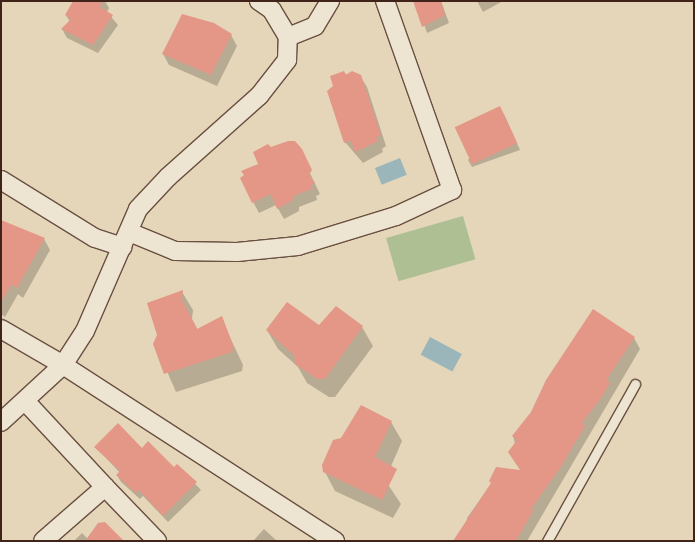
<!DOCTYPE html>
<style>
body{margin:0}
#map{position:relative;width:695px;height:542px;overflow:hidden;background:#e5d6b9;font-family:Cardo,serif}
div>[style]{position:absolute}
.green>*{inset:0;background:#aebf94;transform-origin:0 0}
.water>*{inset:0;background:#9bb6ba;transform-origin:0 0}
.shadow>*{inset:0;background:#0003}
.building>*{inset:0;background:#e49687;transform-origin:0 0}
.roads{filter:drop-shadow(1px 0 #695041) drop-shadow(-1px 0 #695041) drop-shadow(0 1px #695041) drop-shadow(0 -1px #695041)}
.service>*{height:9px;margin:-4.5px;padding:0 4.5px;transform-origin:4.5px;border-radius:4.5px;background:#eee4d2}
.minor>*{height:18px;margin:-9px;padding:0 9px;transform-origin:9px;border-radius:9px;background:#eee4d2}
span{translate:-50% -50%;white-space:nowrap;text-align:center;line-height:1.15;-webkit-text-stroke:4px #eee4d2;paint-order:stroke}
.frame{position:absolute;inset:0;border:2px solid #402319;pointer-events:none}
</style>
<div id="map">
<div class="green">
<div style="left:463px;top:216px;width:45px;height:80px;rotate:74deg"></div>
</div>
<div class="water">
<div style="left:400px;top:158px;width:18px;height:27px;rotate:68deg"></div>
<div style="left:430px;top:337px;width:36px;height:20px;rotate:28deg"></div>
</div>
<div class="shadow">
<div style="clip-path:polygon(74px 1px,105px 1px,109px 8px,107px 12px,118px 25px,98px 53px,67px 38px,62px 29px,70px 22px,66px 15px)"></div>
<div style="clip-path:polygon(416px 1px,441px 1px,449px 23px,427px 33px)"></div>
<div style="clip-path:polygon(477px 1px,503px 1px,483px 12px)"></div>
<div style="clip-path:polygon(231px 35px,237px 46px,217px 86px,169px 65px,163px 54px)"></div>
<div style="clip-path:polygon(352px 73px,360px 76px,367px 87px,386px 146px,382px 149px,383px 152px,363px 163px,345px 142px,332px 77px)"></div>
<div style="clip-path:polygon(504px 114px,520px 150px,472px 167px,468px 160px)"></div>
<div style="clip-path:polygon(295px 142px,320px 194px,316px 196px,317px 200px,299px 207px,299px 211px,284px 219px,276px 205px,259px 213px,253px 202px,260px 164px,270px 149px)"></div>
<div style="clip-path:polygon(1px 223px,44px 239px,50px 250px,23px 298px,18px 294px,5px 317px,1px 314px)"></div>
<div style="clip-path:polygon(182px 292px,193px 310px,192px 319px,198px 330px,221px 318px,243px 365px,242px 371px,176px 392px,155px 344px)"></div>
<div style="clip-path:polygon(336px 307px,362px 327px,373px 346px,335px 397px,329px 397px,307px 383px,298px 367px,278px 349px,267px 330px,319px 327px)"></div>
<div style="clip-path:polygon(634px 338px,640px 349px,527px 541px,456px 541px,468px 525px,467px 518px,491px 484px,522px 471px,513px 436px)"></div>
<div style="clip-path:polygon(391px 422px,402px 441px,385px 480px,401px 504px,393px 518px,335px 491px,325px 472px)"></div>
<div style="clip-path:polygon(96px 447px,142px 450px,174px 469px,177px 465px,201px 490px,168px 522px,143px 496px,140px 499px,121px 482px,117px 475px,120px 473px)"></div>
<div style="clip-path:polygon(264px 529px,277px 541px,253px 541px)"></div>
<div style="clip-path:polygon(82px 533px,88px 539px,122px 541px,74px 541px)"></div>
</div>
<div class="building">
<div style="clip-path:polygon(73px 1px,102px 1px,100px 7px,113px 15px,93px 45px,61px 29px,71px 19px,65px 15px)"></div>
<div style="clip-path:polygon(413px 1px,441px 1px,445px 15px,422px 27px)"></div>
<div style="clip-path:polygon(182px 14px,214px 23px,232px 34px,211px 75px,162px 54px)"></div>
<div style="clip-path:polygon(344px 71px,346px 75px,352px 71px,361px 75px,381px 135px,376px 138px,378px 141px,355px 152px,351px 141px,344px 143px,327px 91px,333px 86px,330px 76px)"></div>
<div style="left:500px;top:106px;width:41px;height:50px;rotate:65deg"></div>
<div style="clip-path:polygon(288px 141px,295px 141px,302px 149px,312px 170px,309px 175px,315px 183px,311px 185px,312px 189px,293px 196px,293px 200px,277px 209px,271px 194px,252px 203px,240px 178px,244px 175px,241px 171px,258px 164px,253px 152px,268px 144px,271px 147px)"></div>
<div style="clip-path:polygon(1px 220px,45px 238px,17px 288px,11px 285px,1px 302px)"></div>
<div style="clip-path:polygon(183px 290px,182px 300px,197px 329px,222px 316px,233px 345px,232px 352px,164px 374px,153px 344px,157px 335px,147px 303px)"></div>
<div style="clip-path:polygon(287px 302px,319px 325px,336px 306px,363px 326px,325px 379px,317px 379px,295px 364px,294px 355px,266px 330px)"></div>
<div style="clip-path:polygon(593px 309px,635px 337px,607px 379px,610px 383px,601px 398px,582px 423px,585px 426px,560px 468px,531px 509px,533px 511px,516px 541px,453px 541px,491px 483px,489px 481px,496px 467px,520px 470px,508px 452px,517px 440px,512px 436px,531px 412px,546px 380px)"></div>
<div style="clip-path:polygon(361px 405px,392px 421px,375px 457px,397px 469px,382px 500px,323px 472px,322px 465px,333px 440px,341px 438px)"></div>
<div style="clip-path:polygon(118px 423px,142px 448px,148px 441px,174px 467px,177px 464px,197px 482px,163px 516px,139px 490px,136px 493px,116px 475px,120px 471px,94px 447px)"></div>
<div style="clip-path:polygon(105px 522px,124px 541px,85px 541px,98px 523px)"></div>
</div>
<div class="roads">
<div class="service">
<div style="left:547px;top:541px;width:180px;rotate:-60.7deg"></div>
</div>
<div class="minor">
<div style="left:288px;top:37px;width:29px;rotate:-22deg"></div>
<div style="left:315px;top:26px;width:29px;rotate:-59deg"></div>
<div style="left:1px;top:180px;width:110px;rotate:31.7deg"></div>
<div style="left:95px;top:238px;width:29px;rotate:18deg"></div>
<div style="left:129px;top:232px;width:50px;rotate:22.4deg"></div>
<div style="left:175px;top:251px;width:62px;rotate:0.9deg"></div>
<div style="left:237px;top:252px;width:61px;rotate:-5.6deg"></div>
<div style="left:298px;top:246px;width:102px;rotate:-17deg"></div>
<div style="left:396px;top:216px;width:62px;rotate:-24.9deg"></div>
<div style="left:452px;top:190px;width:201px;rotate:-109.5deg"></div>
<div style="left:1px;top:329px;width:72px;rotate:30.1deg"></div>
<div style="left:63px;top:365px;width:324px;rotate:32.9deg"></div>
<div style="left:26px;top:402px;width:116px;rotate:47.1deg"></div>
<div style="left:105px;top:487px;width:82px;rotate:138.9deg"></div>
<div style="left:1px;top:422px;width:84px;rotate:-42.6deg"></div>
<div style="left:63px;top:365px;width:40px;rotate:-57.1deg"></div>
<div style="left:85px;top:331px;width:133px;rotate:-66.5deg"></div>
<div style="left:138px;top:209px;width:44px;rotate:-46.8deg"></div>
<div style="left:168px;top:177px;width:122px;rotate:-41.7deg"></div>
<div style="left:259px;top:96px;width:46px;rotate:-52.1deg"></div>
<div style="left:287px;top:60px;width:23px;rotate:-88deg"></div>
<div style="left:288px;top:37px;width:31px;rotate:-121deg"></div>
<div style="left:272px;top:10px;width:16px;rotate:-145deg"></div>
<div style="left:105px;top:487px;width:75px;rotate:46.1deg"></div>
</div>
</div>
<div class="frame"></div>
</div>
